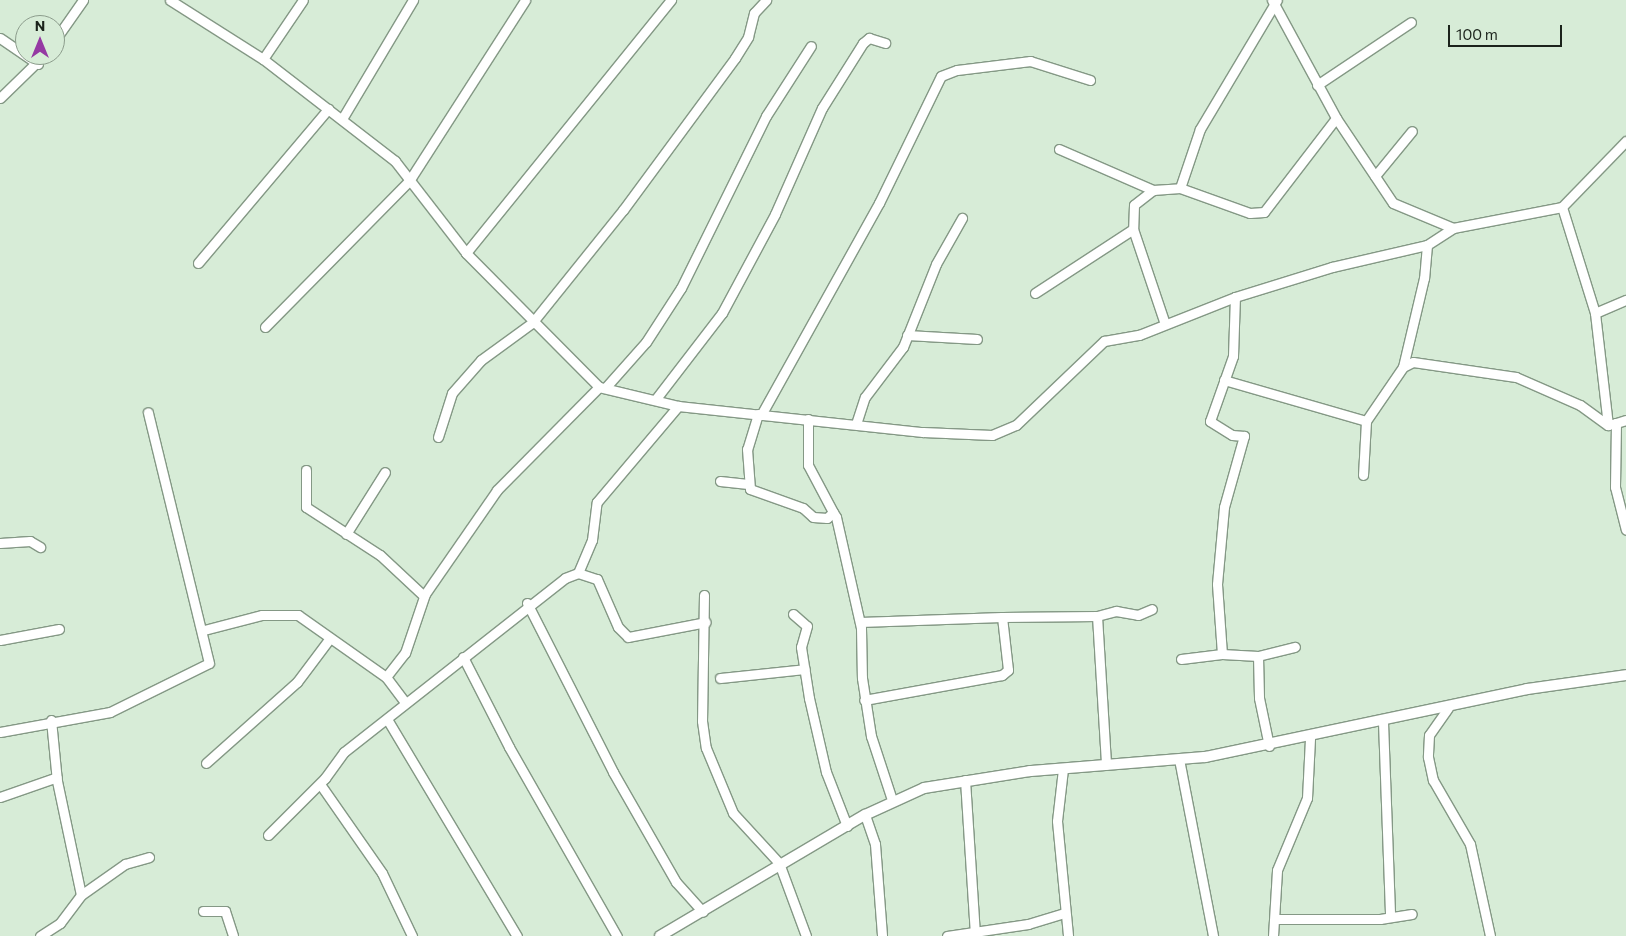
<!DOCTYPE html>
<style>
body{margin:0}
#map{position:relative;width:1626px;height:936px;overflow:hidden;background:#d7ecd7;font-family:Commissioner,sans-serif}
div>[style]{position:absolute}
.roads{filter:drop-shadow(1px 0 #849885) drop-shadow(-1px 0 #849885) drop-shadow(0 1px #849885) drop-shadow(0 -1px #849885)}
.minor>*{height:9px;margin:-4.5px;padding:0 4.5px;transform-origin:4.5px;border-radius:4.5px;background:#fff}
.tertiary>*{height:10px;margin:-5px;padding:0 5px;transform-origin:5px;border-radius:5px;background:#fff}
span{translate:-50% -50%;white-space:nowrap;text-align:center;line-height:1.15;-webkit-text-stroke:4px #d7ecd7;paint-order:stroke}
.north{position:absolute;left:15px;top:15px;width:50px;height:50px;box-sizing:border-box;background:#d7ecd7;border:1px solid #8c9c8c;border-radius:50%;rotate:0deg;font-size:14px;font-weight:700;line-height:20px;text-align:center;color:#1b231b}
.north::after{content:'';display:block;margin:auto;width:18px;height:22px;background:#9539a3;clip-path:polygon(50% 0,100% 100%,50% 72%,0 100%)}
.scale{position:absolute;left:1448px;top:25px;width:114px;height:22px;box-sizing:border-box;border:2px solid #1b231b;border-top:0;padding-left:6px;font-size:15px;line-height:18px;white-space:nowrap;color:#1b231b;-webkit-text-stroke:4px #d7ecd7;paint-order:stroke}
</style>
<div id="map">
<div class="roads">
<div class="minor">
<div style="left:170px;top:0;width:110px;rotate:32.4deg"></div>
<div style="left:263px;top:59px;width:167px;rotate:37.7deg"></div>
<div style="left:395px;top:161px;width:116px;rotate:52.3deg"></div>
<div style="left:466px;top:253px;width:189px;rotate:45.2deg"></div>
<div style="left:599px;top:387px;width:81px;rotate:13.5deg"></div>
<div style="left:678px;top:406px;width:246px;rotate:6.1deg"></div>
<div style="left:923px;top:432px;width:69px;rotate:2.5deg"></div>
<div style="left:992px;top:435px;width:26px;rotate:-23deg"></div>
<div style="left:1016px;top:425px;width:122px;rotate:-43.7deg"></div>
<div style="left:1104px;top:341px;width:36px;rotate:-10deg"></div>
<div style="left:1139px;top:335px;width:103px;rotate:-21.6deg"></div>
<div style="left:1235px;top:297px;width:102px;rotate:-17.2deg"></div>
<div style="left:1332px;top:267px;width:98px;rotate:-13deg"></div>
<div style="left:1427px;top:245px;width:31px;rotate:-33deg"></div>
<div style="left:1453px;top:228px;width:111px;rotate:-10.9deg"></div>
<div style="left:1562px;top:207px;width:111px;rotate:72.7deg"></div>
<div style="left:1595px;top:313px;width:113px;rotate:83.4deg"></div>
<div style="left:1608px;top:425px;width:8px;rotate:-14deg"></div>
<div style="left:1616px;top:423px;width:64px;rotate:90.9deg"></div>
<div style="left:1615px;top:487px;width:44px;rotate:75.7deg"></div>
<div style="left:1272px;top:0;width:134px;rotate:61.5deg"></div>
<div style="left:1336px;top:118px;width:102px;rotate:56.2deg"></div>
<div style="left:1393px;top:203px;width:65px;rotate:22.6deg"></div>
<div style="left:0;top:38px;width:46px;rotate:34.4deg"></div>
<div style="left:55px;top:40px;width:49px;rotate:-55deg"></div>
<div style="left:263px;top:59px;width:71px;rotate:-55.9deg"></div>
<div style="left:1317px;top:85px;width:113px;rotate:-33.8deg"></div>
<div style="left:0;top:98px;width:62px;rotate:-44.3deg"></div>
<div style="left:342px;top:119px;width:139px;rotate:-59.2deg"></div>
<div style="left:1059px;top:149px;width:103px;rotate:23.6deg"></div>
<div style="left:1153px;top:190px;width:27px;rotate:-4deg"></div>
<div style="left:1180px;top:188px;width:74px;rotate:19.7deg"></div>
<div style="left:1250px;top:213px;width:14px;rotate:-4deg"></div>
<div style="left:1264px;top:212px;width:118px;rotate:-52.5deg"></div>
<div style="left:1375px;top:176px;width:58px;rotate:-50.6deg"></div>
<div style="left:1180px;top:188px;width:62px;rotate:-71.3deg"></div>
<div style="left:1200px;top:129px;width:150px;rotate:-59.2deg"></div>
<div style="left:1153px;top:190px;width:24px;rotate:142deg"></div>
<div style="left:1134px;top:205px;width:24px;rotate:92deg"></div>
<div style="left:1133px;top:229px;width:100px;rotate:71.4deg"></div>
<div style="left:1562px;top:207px;width:92px;rotate:-45.9deg"></div>
<div style="left:1427px;top:245px;width:33px;rotate:95deg"></div>
<div style="left:1424px;top:278px;width:91px;rotate:103.3deg"></div>
<div style="left:1403px;top:367px;width:11px;rotate:-27deg"></div>
<div style="left:1413px;top:362px;width:104px;rotate:8.3deg"></div>
<div style="left:1516px;top:377px;width:70px;rotate:23.6deg"></div>
<div style="left:1580px;top:405px;width:34px;rotate:36deg"></div>
<div style="left:466px;top:253px;width:326px;rotate:-51deg"></div>
<div style="left:198px;top:263px;width:202px;rotate:-49.8deg"></div>
<div style="left:1035px;top:293px;width:117px;rotate:-33.1deg"></div>
<div style="left:1595px;top:313px;width:34px;rotate:-23deg"></div>
<div style="left:265px;top:327px;width:205px;rotate:-45.4deg"></div>
<div style="left:409px;top:181px;width:215px;rotate:-57.3deg"></div>
<div style="left:907px;top:335px;width:70px;rotate:3.3deg"></div>
<div style="left:1224px;top:380px;width:148px;rotate:16.1deg"></div>
<div style="left:606px;top:387px;width:60px;rotate:-48.4deg"></div>
<div style="left:646px;top:342px;width:64px;rotate:-57.1deg"></div>
<div style="left:681px;top:288px;width:192px;rotate:-63.7deg"></div>
<div style="left:766px;top:116px;width:83px;rotate:-57.3deg"></div>
<div style="left:655px;top:400px;width:110px;rotate:-52.4deg"></div>
<div style="left:722px;top:313px;width:112px;rotate:-61.8deg"></div>
<div style="left:775px;top:214px;width:116px;rotate:-66.1deg"></div>
<div style="left:822px;top:108px;width:77px;rotate:-57.8deg"></div>
<div style="left:863px;top:43px;width:8px;rotate:-40deg"></div>
<div style="left:869px;top:38px;width:17px;rotate:17deg"></div>
<div style="left:758px;top:414px;width:37px;rotate:107deg"></div>
<div style="left:747px;top:449px;width:40px;rotate:85.7deg"></div>
<div style="left:750px;top:489px;width:56px;rotate:19.7deg"></div>
<div style="left:803px;top:508px;width:13px;rotate:42deg"></div>
<div style="left:813px;top:517px;width:14px;rotate:4deg"></div>
<div style="left:827px;top:518px;width:8px;rotate:-45deg"></div>
<div style="left:833px;top:512px;width:6px;rotate:59deg"></div>
<div style="left:836px;top:517px;width:114px;rotate:77.3deg"></div>
<div style="left:861px;top:628px;width:50px;rotate:88.9deg"></div>
<div style="left:862px;top:678px;width:59px;rotate:81.2deg"></div>
<div style="left:871px;top:736px;width:67px;rotate:71.8deg"></div>
<div style="left:761px;top:415px;width:243px;rotate:-60.9deg"></div>
<div style="left:879px;top:203px;width:141px;rotate:-64deg"></div>
<div style="left:941px;top:76px;width:17px;rotate:-21deg"></div>
<div style="left:957px;top:70px;width:74px;rotate:-7deg"></div>
<div style="left:1030px;top:61px;width:63px;rotate:17.6deg"></div>
<div style="left:808px;top:419px;width:46px;rotate:90deg"></div>
<div style="left:808px;top:465px;width:53px;rotate:62deg"></div>
<div style="left:1616px;top:423px;width:10px;rotate:-17deg"></div>
<div style="left:856px;top:424px;width:28px;rotate:-72deg"></div>
<div style="left:865px;top:397px;width:63px;rotate:-52.8deg"></div>
<div style="left:903px;top:347px;width:89px;rotate:-68.3deg"></div>
<div style="left:936px;top:264px;width:53px;rotate:-60.5deg"></div>
<div style="left:438px;top:437px;width:46px;rotate:-72.3deg"></div>
<div style="left:452px;top:393px;width:44px;rotate:-48.7deg"></div>
<div style="left:481px;top:360px;width:63px;rotate:-36deg"></div>
<div style="left:532px;top:323px;width:145px;rotate:-51.2deg"></div>
<div style="left:623px;top:210px;width:189px;rotate:-53.6deg"></div>
<div style="left:735px;top:58px;width:25px;rotate:-58deg"></div>
<div style="left:748px;top:37px;width:25px;rotate:-76deg"></div>
<div style="left:754px;top:13px;width:18px;rotate:-47deg"></div>
<div style="left:306px;top:470px;width:37px;rotate:90deg"></div>
<div style="left:306px;top:507px;width:88px;rotate:33deg"></div>
<div style="left:380px;top:555px;width:60px;rotate:43deg"></div>
<div style="left:1363px;top:475px;width:54px;rotate:-86.8deg"></div>
<div style="left:1366px;top:421px;width:65px;rotate:-55.6deg"></div>
<div style="left:720px;top:481px;width:28px;rotate:6deg"></div>
<div style="left:346px;top:534px;width:73px;rotate:-57.8deg"></div>
<div style="left:0;top:543px;width:30px;rotate:-4deg"></div>
<div style="left:30px;top:541px;width:12px;rotate:31deg"></div>
<div style="left:578px;top:573px;width:36px;rotate:-67deg"></div>
<div style="left:592px;top:540px;width:38px;rotate:-83deg"></div>
<div style="left:597px;top:502px;width:126px;rotate:-49.8deg"></div>
<div style="left:704px;top:595px;width:126px;rotate:90.9deg"></div>
<div style="left:702px;top:721px;width:27px;rotate:82deg"></div>
<div style="left:706px;top:748px;width:70px;rotate:67.4deg"></div>
<div style="left:733px;top:813px;width:68px;rotate:47.4deg"></div>
<div style="left:779px;top:863px;width:78px;rotate:69.7deg"></div>
<div style="left:527px;top:603px;width:190px;rotate:63deg"></div>
<div style="left:613px;top:772px;width:127px;rotate:60.2deg"></div>
<div style="left:676px;top:882px;width:40px;rotate:48deg"></div>
<div style="left:793px;top:614px;width:18px;rotate:41deg"></div>
<div style="left:807px;top:626px;width:22px;rotate:106deg"></div>
<div style="left:801px;top:647px;width:52px;rotate:81.1deg"></div>
<div style="left:809px;top:698px;width:76px;rotate:77.1deg"></div>
<div style="left:826px;top:772px;width:58px;rotate:68.7deg"></div>
<div style="left:1097px;top:616px;width:149px;rotate:86.5deg"></div>
<div style="left:1002px;top:617px;width:95px;rotate:-0.6deg"></div>
<div style="left:1097px;top:616px;width:20px;rotate:-15deg"></div>
<div style="left:1116px;top:611px;width:22px;rotate:10deg"></div>
<div style="left:1138px;top:615px;width:15px;rotate:-23deg"></div>
<div style="left:860px;top:622px;width:142px;rotate:-2deg"></div>
<div style="left:1002px;top:617px;width:53px;rotate:83.5deg"></div>
<div style="left:1008px;top:670px;width:8px;rotate:140deg"></div>
<div style="left:1002px;top:675px;width:140px;rotate:169.7deg"></div>
<div style="left:204px;top:630px;width:60px;rotate:-14.5deg"></div>
<div style="left:262px;top:615px;width:36px"></div>
<div style="left:298px;top:615px;width:108px;rotate:35.2deg"></div>
<div style="left:386px;top:677px;width:30px;rotate:53deg"></div>
<div style="left:0;top:640px;width:60px;rotate:-10.6deg"></div>
<div style="left:1222px;top:654px;width:70px;rotate:-94.1deg"></div>
<div style="left:1217px;top:584px;width:77px;rotate:-84.8deg"></div>
<div style="left:1224px;top:507px;width:74px;rotate:-74.3deg"></div>
<div style="left:1244px;top:436px;width:12px;rotate:-175deg"></div>
<div style="left:1232px;top:435px;width:26px;rotate:-148deg"></div>
<div style="left:1210px;top:421px;width:69px;rotate:-70.5deg"></div>
<div style="left:1233px;top:356px;width:59px;rotate:-88.1deg"></div>
<div style="left:1258px;top:656px;width:42px;rotate:88.6deg"></div>
<div style="left:1259px;top:698px;width:49px;rotate:78.2deg"></div>
<div style="left:463px;top:657px;width:101px;rotate:62.9deg"></div>
<div style="left:509px;top:747px;width:218px;rotate:60.3deg"></div>
<div style="left:1181px;top:659px;width:41px;rotate:-7deg"></div>
<div style="left:1222px;top:654px;width:36px;rotate:3deg"></div>
<div style="left:1258px;top:656px;width:38px;rotate:-14deg"></div>
<div style="left:386px;top:677px;width:31px;rotate:-52deg"></div>
<div style="left:405px;top:653px;width:62px;rotate:-71.3deg"></div>
<div style="left:425px;top:594px;width:126px;rotate:-55.3deg"></div>
<div style="left:497px;top:490px;width:145px;rotate:-45.3deg"></div>
<div style="left:720px;top:678px;width:85px;rotate:-6deg"></div>
<div style="left:1448px;top:708px;width:33px;rotate:125deg"></div>
<div style="left:1429px;top:735px;width:22px;rotate:93deg"></div>
<div style="left:1428px;top:757px;width:24px;rotate:78deg"></div>
<div style="left:1433px;top:780px;width:74px;rotate:60deg"></div>
<div style="left:1470px;top:844px;width:94px;rotate:77.7deg"></div>
<div style="left:387px;top:719px;width:253px;rotate:59.1deg"></div>
<div style="left:51px;top:720px;width:61px;rotate:84.4deg"></div>
<div style="left:57px;top:781px;width:116px;rotate:78.1deg"></div>
<div style="left:1383px;top:722px;width:195px;rotate:87.9deg"></div>
<div style="left:0;top:732px;width:112px;rotate:-10.3deg"></div>
<div style="left:110px;top:712px;width:110px;rotate:-26.3deg"></div>
<div style="left:209px;top:663px;width:258px;rotate:-103.7deg"></div>
<div style="left:1179px;top:759px;width:180px;rotate:79.1deg"></div>
<div style="left:206px;top:763px;width:122px;rotate:-41.7deg"></div>
<div style="left:297px;top:682px;width:55px;rotate:-53.1deg"></div>
<div style="left:1063px;top:769px;width:52px;rotate:96.6deg"></div>
<div style="left:1057px;top:821px;width:116px;rotate:84.5deg"></div>
<div style="left:965px;top:780px;width:156px;rotate:86.3deg"></div>
<div style="left:320px;top:784px;width:108px;rotate:55.1deg"></div>
<div style="left:382px;top:873px;width:70px;rotate:64.5deg"></div>
<div style="left:0;top:797px;width:60px;rotate:-19.3deg"></div>
<div style="left:865px;top:815px;width:31px;rotate:71deg"></div>
<div style="left:875px;top:844px;width:92px;rotate:85.6deg"></div>
<div style="left:268px;top:835px;width:81px;rotate:-45deg"></div>
<div style="left:325px;top:778px;width:32px;rotate:-54deg"></div>
<div style="left:344px;top:752px;width:281px;rotate:-38.2deg"></div>
<div style="left:565px;top:578px;width:14px;rotate:-21deg"></div>
<div style="left:578px;top:573px;width:20px;rotate:18deg"></div>
<div style="left:597px;top:579px;width:52px;rotate:66.4deg"></div>
<div style="left:618px;top:627px;width:14px;rotate:45deg"></div>
<div style="left:628px;top:637px;width:79px;rotate:-10.9deg"></div>
<div style="left:203px;top:911px;width:22px"></div>
<div style="left:225px;top:911px;width:26px;rotate:72deg"></div>
<div style="left:1277px;top:919px;width:103px"></div>
<div style="left:1380px;top:919px;width:32px;rotate:-9deg"></div>
<div style="left:40px;top:936px;width:24px;rotate:-33deg"></div>
<div style="left:60px;top:923px;width:35px;rotate:-53deg"></div>
<div style="left:81px;top:895px;width:54px;rotate:-35.2deg"></div>
<div style="left:125px;top:864px;width:25px;rotate:-16deg"></div>
<div style="left:947px;top:936px;width:82px;rotate:-8.4deg"></div>
<div style="left:1028px;top:924px;width:37px;rotate:-17deg"></div>
<div style="left:1273px;top:936px;width:66px;rotate:-86.5deg"></div>
<div style="left:1277px;top:870px;width:78px;rotate:-67.4deg"></div>
<div style="left:1307px;top:798px;width:60px;rotate:-87.1deg"></div>
</div>
<div class="tertiary">
<div style="left:660px;top:936px;width:238px;rotate:-30.6deg"></div>
<div style="left:865px;top:815px;width:65px;rotate:-24.6deg"></div>
<div style="left:924px;top:788px;width:107px;rotate:-9.1deg"></div>
<div style="left:1030px;top:771px;width:176px;rotate:-4.6deg"></div>
<div style="left:1205px;top:757px;width:329px;rotate:-11.9deg"></div>
<div style="left:1527px;top:689px;width:100px;rotate:-8deg"></div>
</div>
</div>
<div class="north">N</div>
<div class="scale">100 m</div>
</div>
